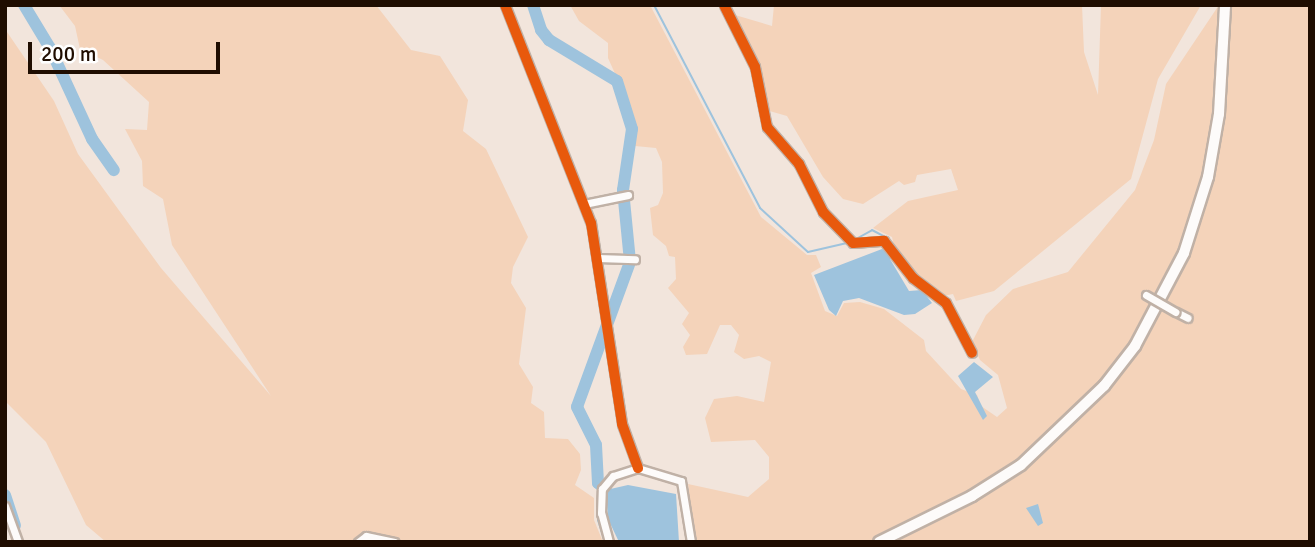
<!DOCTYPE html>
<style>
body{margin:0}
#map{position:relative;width:1315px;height:547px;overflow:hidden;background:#f2e5dc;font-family:Signika,sans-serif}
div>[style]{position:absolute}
.green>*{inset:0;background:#f4d3ba}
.water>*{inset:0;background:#9ec3dd}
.stream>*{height:2px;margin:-1px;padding:0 1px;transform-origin:1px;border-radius:1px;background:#9ec3dd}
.river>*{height:12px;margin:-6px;padding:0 6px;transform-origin:6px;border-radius:6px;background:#9ec3dd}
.roads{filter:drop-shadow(2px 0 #c0b1a6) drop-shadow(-2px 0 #c0b1a6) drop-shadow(0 2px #c0b1a6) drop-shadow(0 -2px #c0b1a6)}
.street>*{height:7px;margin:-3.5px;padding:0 3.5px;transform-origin:3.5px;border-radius:3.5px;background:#fdfbfa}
.secondary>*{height:10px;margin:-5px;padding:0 5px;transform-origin:5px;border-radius:5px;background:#fdfbfa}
.bridges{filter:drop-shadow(2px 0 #c0b1a6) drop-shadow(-2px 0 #c0b1a6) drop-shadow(0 2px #c0b1a6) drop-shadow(0 -2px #c0b1a6)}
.street-bridge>*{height:7px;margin:-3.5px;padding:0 3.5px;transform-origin:3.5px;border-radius:3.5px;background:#fdfbfa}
.cycleway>*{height:10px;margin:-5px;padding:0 5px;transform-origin:5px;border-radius:5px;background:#e8590c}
span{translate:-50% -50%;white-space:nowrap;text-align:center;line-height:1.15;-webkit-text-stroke:5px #fff;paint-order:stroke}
.frame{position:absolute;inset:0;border:7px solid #1f0d01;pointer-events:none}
.scale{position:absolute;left:28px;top:42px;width:192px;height:32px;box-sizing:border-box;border:4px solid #1f0d01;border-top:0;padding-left:9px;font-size:21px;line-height:24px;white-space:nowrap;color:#1f0d01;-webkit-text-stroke:5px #fff;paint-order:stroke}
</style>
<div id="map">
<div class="green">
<div style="clip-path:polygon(59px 5px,376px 5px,411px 50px,440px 56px,468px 100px,463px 131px,486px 149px,528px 237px,513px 267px,511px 283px,526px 308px,519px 364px,533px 387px,531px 403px,544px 412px,545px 438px,568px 439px,580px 454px,581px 470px,575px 485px,594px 498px,594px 520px,603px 542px,106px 542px,86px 525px,46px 442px,5px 401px,5px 29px,54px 101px,78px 154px,161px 268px,271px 396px,172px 245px,163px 199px,143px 186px,142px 161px,125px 129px,147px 130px,149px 102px,103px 60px,80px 49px,75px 26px)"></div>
<div style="clip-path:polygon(570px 5px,650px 5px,761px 217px,807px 255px,816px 255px,821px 267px,811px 273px,825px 311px,837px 316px,844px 303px,860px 302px,884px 309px,924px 340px,926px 351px,961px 389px,977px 395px,981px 406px,997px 417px,1007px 408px,998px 375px,980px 360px,972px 342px,986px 315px,1013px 289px,1068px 272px,1135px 190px,1154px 140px,1166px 84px,1219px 5px,1310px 5px,1310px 542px,693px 542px,688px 484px,748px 497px,769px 479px,769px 457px,755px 440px,711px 442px,705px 418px,714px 399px,737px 396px,764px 402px,771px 362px,759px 356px,744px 359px,734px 352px,739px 335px,731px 325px,720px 325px,707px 354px,686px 355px,683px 347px,690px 335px,682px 324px,689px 313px,668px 288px,676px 279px,675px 257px,669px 256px,666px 246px,653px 235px,650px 208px,658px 205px,663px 193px,662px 162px,656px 148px,635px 146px,622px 89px,608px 58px,608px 43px,579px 21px)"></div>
<div style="clip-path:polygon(774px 5px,1082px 5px,1084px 52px,1098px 95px,1101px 5px,1201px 5px,1158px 79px,1131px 179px,994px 291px,956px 301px,953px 294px,943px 296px,915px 276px,896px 254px,892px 237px,873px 228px,908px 201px,958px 190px,951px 169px,917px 175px,915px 182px,904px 185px,899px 181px,863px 204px,843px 199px,823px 177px,787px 116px,766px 110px,759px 66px,735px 15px,772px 26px)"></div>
</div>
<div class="water">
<div style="clip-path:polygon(882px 249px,893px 256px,890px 259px,909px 291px,922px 290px,932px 303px,915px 314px,904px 315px,859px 298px,843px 301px,836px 316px,829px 310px,814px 275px)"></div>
<div style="clip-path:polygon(974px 362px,993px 377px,975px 392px,987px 416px,983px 420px,958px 376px)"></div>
<div style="clip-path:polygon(628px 485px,676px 494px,679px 542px,619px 542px,608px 519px,606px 490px)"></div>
<div style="clip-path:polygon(1038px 504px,1043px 523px,1038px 526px,1026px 508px)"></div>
</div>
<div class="stream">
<div style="left:654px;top:5px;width:229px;rotate:62.4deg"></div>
<div style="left:760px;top:208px;width:65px;rotate:42.5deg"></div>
<div style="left:808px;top:252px;width:40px;rotate:-13deg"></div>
<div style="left:856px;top:239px;width:18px;rotate:-29deg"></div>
<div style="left:872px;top:230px;width:17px;rotate:28deg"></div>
<div style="left:598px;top:483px;width:37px;rotate:90deg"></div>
<div style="left:598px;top:520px;width:22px;rotate:72deg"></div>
</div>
<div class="river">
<div style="left:24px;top:5px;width:50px;rotate:58.8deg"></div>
<div style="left:50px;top:48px;width:100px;rotate:65.2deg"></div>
<div style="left:92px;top:139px;width:38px;rotate:55deg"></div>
<div style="left:533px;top:5px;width:26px;rotate:72deg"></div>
<div style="left:541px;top:30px;width:13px;rotate:51deg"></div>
<div style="left:549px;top:40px;width:79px;rotate:31.1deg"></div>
<div style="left:617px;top:81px;width:50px;rotate:72.6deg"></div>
<div style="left:632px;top:129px;width:62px;rotate:98.4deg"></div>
<div style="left:623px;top:190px;width:72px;rotate:84.4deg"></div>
<div style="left:630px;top:262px;width:154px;rotate:110.1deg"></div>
<div style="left:577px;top:407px;width:42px;rotate:63.4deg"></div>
<div style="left:596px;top:445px;width:38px;rotate:87deg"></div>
<div style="left:598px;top:483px;width:9px;rotate:32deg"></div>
<div style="left:5px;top:495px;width:32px;rotate:72deg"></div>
</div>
<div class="roads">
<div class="street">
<div style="left:505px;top:5px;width:234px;rotate:68.5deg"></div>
<div style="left:591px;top:223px;width:203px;rotate:81.2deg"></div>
<div style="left:622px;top:424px;width:47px;rotate:70deg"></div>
<div style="left:724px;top:5px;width:69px;rotate:63.4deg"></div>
<div style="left:755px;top:67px;width:61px;rotate:78.7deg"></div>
<div style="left:767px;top:127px;width:49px;rotate:49.1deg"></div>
<div style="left:799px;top:164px;width:54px;rotate:63.4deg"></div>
<div style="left:823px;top:212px;width:43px;rotate:45.9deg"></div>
<div style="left:853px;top:243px;width:31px;rotate:-4deg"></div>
<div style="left:884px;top:241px;width:47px;rotate:51.9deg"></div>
<div style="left:913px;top:278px;width:41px;rotate:37.1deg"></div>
<div style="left:946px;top:303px;width:56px;rotate:62.5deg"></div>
<div style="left:584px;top:204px;width:45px;rotate:-11.6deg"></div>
<div style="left:598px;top:258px;width:37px;rotate:2deg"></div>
<div style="left:1176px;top:312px;width:13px;rotate:27deg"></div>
<div style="left:5px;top:506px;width:38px;rotate:70deg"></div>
<div style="left:358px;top:542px;width:10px;rotate:-37deg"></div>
<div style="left:366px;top:536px;width:29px;rotate:12deg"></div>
<div style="left:609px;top:542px;width:30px;rotate:-105deg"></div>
<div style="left:601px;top:513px;width:24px;rotate:-88deg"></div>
<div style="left:602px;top:489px;width:17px;rotate:-50deg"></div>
<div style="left:613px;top:476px;width:26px;rotate:-18deg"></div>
<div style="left:638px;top:468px;width:45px;rotate:16.8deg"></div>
<div style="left:681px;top:481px;width:62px;rotate:80.7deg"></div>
</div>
<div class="secondary">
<div style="left:879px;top:542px;width:104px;rotate:-26.3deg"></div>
<div style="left:972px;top:496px;width:58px;rotate:-32.3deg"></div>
<div style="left:1021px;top:465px;width:115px;rotate:-43.6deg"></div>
<div style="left:1104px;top:386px;width:51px;rotate:-52.2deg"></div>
<div style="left:1135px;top:346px;width:105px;rotate:-62.2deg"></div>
<div style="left:1184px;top:253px;width:80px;rotate:-72.5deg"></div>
<div style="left:1208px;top:177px;width:64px;rotate:-80.1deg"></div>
<div style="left:1219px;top:114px;width:109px;rotate:-86.8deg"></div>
</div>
</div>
<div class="bridges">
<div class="street-bridge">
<div style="left:1146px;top:295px;width:34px;rotate:30deg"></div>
</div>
</div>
<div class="cycleway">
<div style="left:505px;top:5px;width:234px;rotate:68.5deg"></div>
<div style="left:591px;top:223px;width:203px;rotate:81.2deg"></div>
<div style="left:622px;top:424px;width:47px;rotate:70deg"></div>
<div style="left:724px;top:5px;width:69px;rotate:63.4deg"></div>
<div style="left:755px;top:67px;width:61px;rotate:78.7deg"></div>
<div style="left:767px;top:127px;width:49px;rotate:49.1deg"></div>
<div style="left:799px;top:164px;width:54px;rotate:63.4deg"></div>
<div style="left:823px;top:212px;width:43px;rotate:45.9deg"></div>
<div style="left:853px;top:243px;width:31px;rotate:-4deg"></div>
<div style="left:884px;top:241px;width:47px;rotate:51.9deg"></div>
<div style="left:913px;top:278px;width:41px;rotate:37.1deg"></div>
<div style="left:946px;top:303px;width:56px;rotate:62.5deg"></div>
</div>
<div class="frame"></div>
<div class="scale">200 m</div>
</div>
